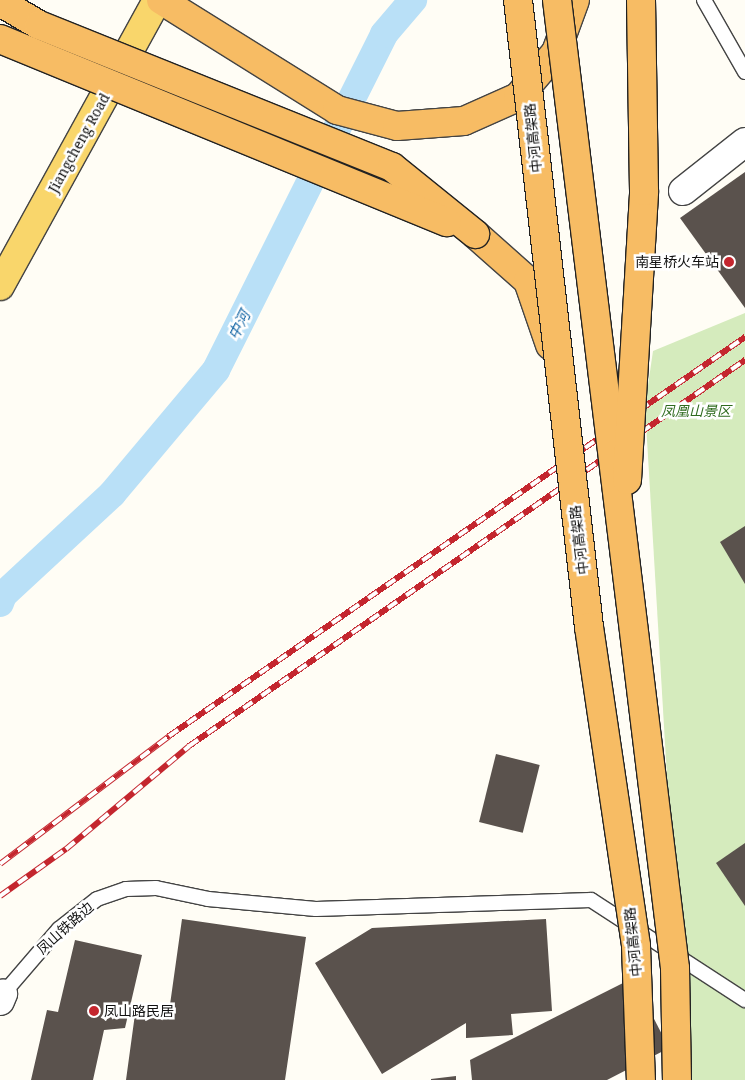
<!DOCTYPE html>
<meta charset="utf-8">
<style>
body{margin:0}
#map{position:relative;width:745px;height:1080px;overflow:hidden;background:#fffdf5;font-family:"Noto Serif","Noto Sans SC",serif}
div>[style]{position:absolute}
.green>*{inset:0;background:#d5ebbd}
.canal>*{height:28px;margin:-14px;padding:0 14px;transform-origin:14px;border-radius:14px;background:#b9e0f7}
.building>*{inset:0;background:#5a524d;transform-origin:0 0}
.roads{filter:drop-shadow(1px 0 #444) drop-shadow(-1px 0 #444) drop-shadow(0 1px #444) drop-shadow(0 -1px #444)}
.service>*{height:14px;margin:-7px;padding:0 7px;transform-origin:7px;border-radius:7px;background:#fff}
.minor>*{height:28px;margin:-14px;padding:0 14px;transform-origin:14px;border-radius:14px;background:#fff}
.primary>*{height:28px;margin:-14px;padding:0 14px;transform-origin:14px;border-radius:14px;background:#f9d66b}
.trunk>*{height:28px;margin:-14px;padding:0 14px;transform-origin:14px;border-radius:14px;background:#f7bc64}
.rail>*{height:5.5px;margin-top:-2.75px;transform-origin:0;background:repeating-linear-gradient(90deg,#fff 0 11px,#c4262e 0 22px);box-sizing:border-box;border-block:1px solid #c4262e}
.bridges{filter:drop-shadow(1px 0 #222) drop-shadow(-1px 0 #222) drop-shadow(0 1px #222) drop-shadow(0 -1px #222)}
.trunk-bridge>*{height:28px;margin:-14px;padding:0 14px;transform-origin:14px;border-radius:14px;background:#f7bc64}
.dots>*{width:14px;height:14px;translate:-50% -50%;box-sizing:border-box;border:2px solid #fff;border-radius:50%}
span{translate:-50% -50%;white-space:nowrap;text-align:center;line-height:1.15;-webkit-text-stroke:5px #fff;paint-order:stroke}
.street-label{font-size:14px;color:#111}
.poi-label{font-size:14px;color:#111}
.right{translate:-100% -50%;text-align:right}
.left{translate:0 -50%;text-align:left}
.park-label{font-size:14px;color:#2f6b1f;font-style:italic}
.water-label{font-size:15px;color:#1768a6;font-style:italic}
</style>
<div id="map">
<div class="green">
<div style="clip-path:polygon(745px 313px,745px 1080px,685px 1080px,645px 406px,653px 351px)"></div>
</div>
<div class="canal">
<div style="left:0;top:603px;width:9px;rotate:-69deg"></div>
<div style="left:3px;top:595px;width:149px;rotate:-42.8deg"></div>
<div style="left:112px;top:494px;width:162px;rotate:-50deg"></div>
<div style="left:216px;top:370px;width:376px;rotate:-63.4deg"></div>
<div style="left:384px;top:34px;width:45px;rotate:-49.5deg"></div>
</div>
<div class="building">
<div style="clip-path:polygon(745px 172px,745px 308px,680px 218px)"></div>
<div style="clip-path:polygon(745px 526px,745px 584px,720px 542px)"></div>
<div style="left:496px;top:754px;width:45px;height:70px;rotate:14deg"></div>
<div style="clip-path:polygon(745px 843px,745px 906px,716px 863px)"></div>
<div style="clip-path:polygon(182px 919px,306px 937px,285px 1080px,126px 1080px,135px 1014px,168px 1019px)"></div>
<div style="clip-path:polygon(546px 919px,552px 1011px,511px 1014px,513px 1035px,466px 1038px,466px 1023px,382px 1074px,315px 963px,372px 928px)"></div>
<div style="clip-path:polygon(75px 940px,142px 955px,125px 1028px,104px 1030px,93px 1080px,31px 1080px,47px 1010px,58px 1012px)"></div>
<div style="clip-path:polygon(633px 978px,669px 1048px,607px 1080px,472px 1080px,470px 1060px)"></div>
<div style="clip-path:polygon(456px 1076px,456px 1080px,431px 1080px,431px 1079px)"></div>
</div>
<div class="roads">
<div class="service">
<div style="left:704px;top:0;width:83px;rotate:60.3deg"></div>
<div style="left:3px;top:994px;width:86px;rotate:-49.3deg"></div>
<div style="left:59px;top:929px;width:48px;rotate:-38.3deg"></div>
<div style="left:97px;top:899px;width:31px;rotate:-19deg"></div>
<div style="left:126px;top:889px;width:30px;rotate:-2deg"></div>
<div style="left:156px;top:888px;width:53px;rotate:11.9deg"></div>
<div style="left:208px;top:899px;width:108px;rotate:5.3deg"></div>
<div style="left:316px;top:909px;width:275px;rotate:-1.9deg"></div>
<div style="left:591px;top:900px;width:184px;rotate:33deg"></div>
</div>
<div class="minor">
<div style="left:683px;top:191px;width:79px;rotate:-38.3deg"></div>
<div style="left:0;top:1001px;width:8px;rotate:-67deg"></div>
</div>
<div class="primary">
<div style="left:0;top:286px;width:326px;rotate:-61.2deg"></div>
</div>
<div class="trunk">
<div style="left:161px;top:0;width:208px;rotate:32deg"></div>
<div style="left:337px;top:110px;width:62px;rotate:14.9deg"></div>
<div style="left:397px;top:126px;width:67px;rotate:-4.3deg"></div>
<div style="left:464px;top:121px;width:59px;rotate:-24deg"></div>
<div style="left:518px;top:97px;width:59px;rotate:-49.8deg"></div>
<div style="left:556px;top:52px;width:55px;rotate:-69.9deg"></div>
<div style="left:475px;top:234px;width:71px;rotate:41.6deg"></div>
<div style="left:528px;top:281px;width:68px;rotate:71deg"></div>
</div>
</div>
<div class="rail">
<div style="left:0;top:864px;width:212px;rotate:-37.1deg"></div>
<div style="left:169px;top:736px;width:701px;rotate:-34.71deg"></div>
<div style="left:0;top:896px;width:81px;rotate:-35.5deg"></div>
<div style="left:66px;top:849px;width:160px;rotate:-39.9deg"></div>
<div style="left:189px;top:746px;width:677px;rotate:-34.77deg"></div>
</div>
<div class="bridges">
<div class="trunk-bridge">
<div style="left:518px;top:0;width:631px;rotate:83.54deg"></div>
<div style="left:589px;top:627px;width:322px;rotate:81.6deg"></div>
<div style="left:636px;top:946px;width:134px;rotate:87.9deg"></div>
<div style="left:557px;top:0;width:975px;rotate:83.05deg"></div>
<div style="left:675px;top:968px;width:112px;rotate:89deg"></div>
<div style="left:0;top:2px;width:45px;rotate:30.5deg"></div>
<div style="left:39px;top:25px;width:380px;rotate:21.9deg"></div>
<div style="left:392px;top:167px;width:107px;rotate:38.9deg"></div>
<div style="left:0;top:39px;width:483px;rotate:22.3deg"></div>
<div style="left:627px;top:480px;width:289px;rotate:-86.6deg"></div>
<div style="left:644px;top:191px;width:191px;rotate:-90.9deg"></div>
</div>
</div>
<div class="dots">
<div style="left:729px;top:262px;background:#c4262e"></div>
<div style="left:94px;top:1011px;background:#c4262e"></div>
</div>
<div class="street-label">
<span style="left:533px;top:138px;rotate:-96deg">中河高架路</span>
<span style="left:79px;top:143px;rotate:-61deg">Jiangcheng Road</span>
<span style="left:579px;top:540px;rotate:-97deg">中河高架路</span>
<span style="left:65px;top:928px;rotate:-42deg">凤山铁路边</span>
<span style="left:633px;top:942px;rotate:-96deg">中河高架路</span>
</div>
<div class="poi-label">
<span class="right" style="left:719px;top:262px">南星桥火车站</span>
<span class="left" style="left:104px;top:1011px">凤山路民居</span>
</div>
<div class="park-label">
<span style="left:696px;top:411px">凤凰山景区</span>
</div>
<div class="water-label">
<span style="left:239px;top:325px;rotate:-63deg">中河</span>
</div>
</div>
